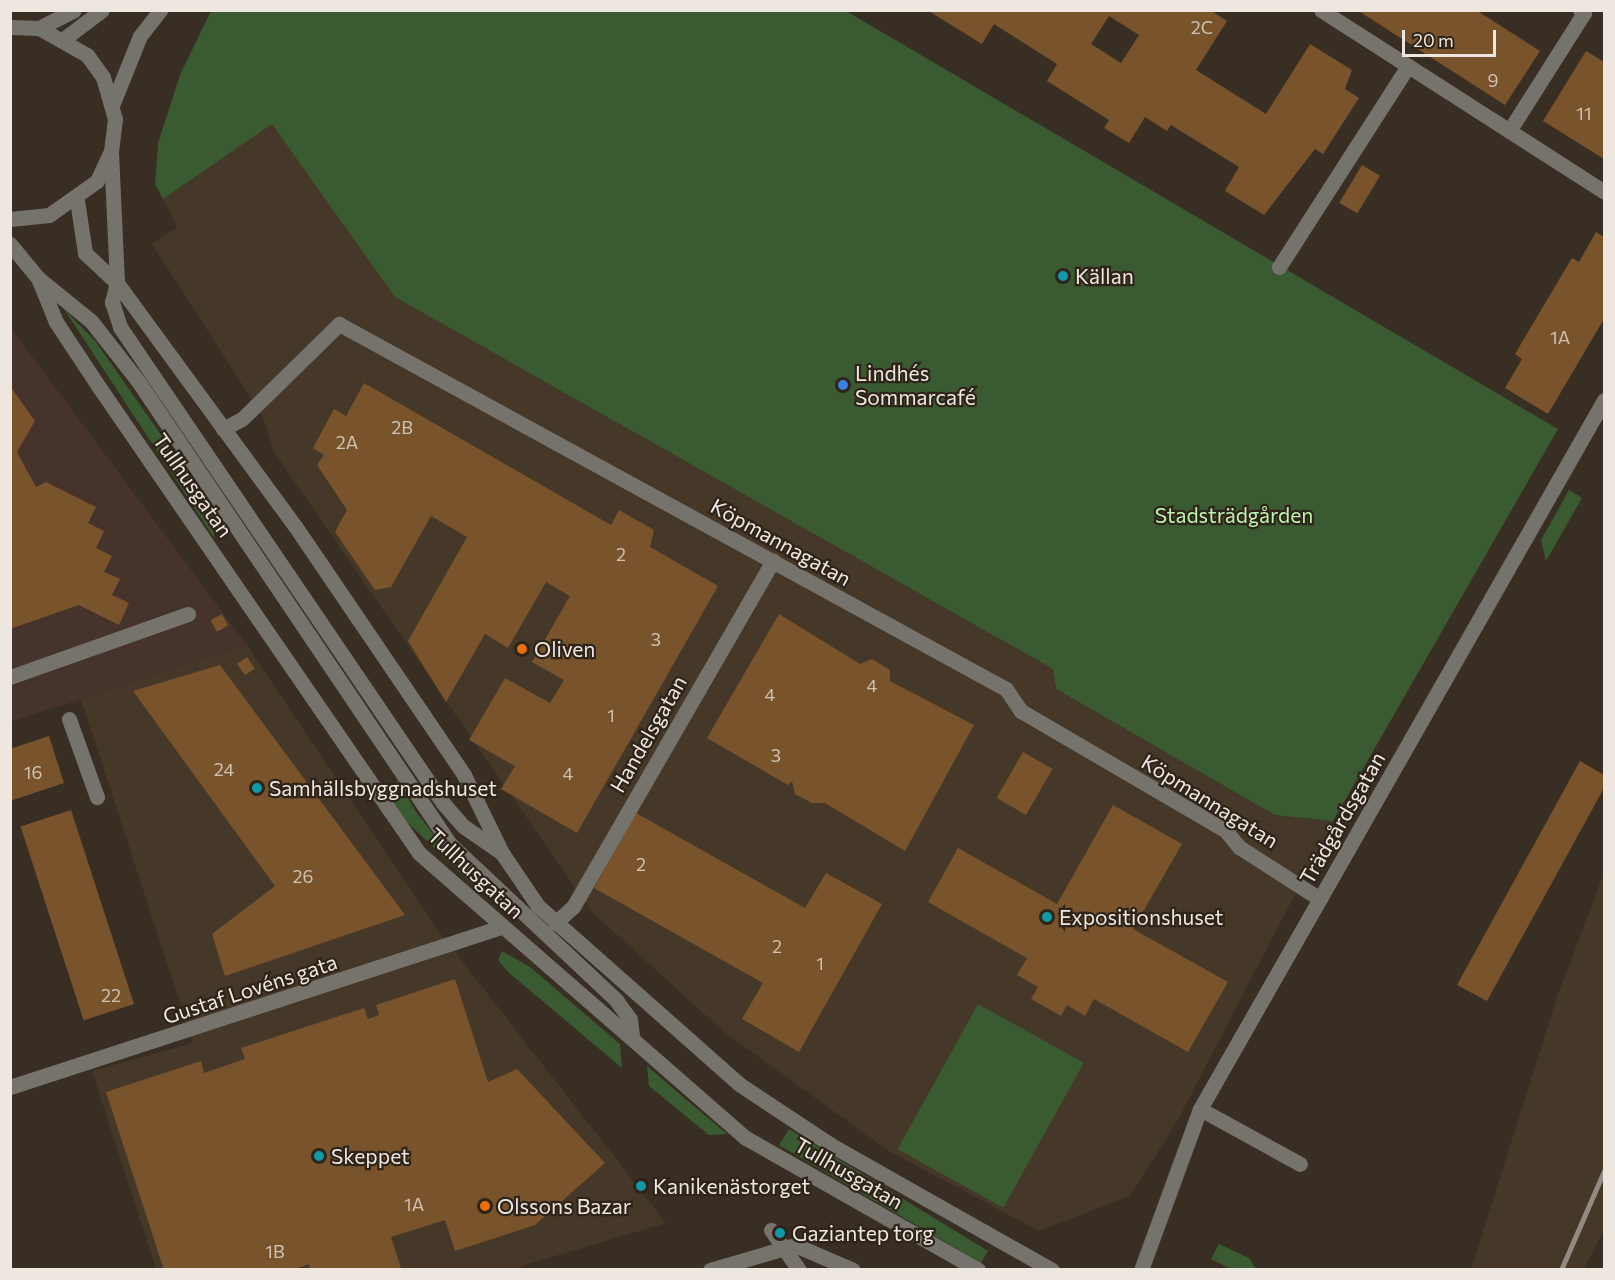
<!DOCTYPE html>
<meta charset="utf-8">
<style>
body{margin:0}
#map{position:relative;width:1615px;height:1280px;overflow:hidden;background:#392e23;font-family:Commissioner,sans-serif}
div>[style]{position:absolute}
.built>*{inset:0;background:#463828}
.industrial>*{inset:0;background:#45332c}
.green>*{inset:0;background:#3a5a31;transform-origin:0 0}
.building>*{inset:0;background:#79532b;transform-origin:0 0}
.minor>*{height:15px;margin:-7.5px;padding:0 7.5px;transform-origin:7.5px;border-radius:7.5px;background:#76736c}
.rail>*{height:4.5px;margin:-2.25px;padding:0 2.25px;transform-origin:2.25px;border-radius:2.25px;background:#938a81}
.dots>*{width:16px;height:16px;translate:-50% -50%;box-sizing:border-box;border:3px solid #2e2419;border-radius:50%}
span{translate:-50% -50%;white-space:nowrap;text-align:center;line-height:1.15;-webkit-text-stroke:4.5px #2e2419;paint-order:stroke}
.number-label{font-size:18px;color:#d1c2b3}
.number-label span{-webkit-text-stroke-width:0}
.poi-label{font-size:21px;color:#eee7e0}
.left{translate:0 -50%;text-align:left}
.street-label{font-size:21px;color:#eee7e0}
.park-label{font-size:21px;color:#bef3af}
.frame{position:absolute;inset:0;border:12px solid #eee7e0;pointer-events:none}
.scale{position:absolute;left:1402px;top:30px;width:94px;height:27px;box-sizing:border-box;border:3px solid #eee7e0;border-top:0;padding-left:8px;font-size:18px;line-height:21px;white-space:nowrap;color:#eee7e0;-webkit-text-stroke:4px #2e2419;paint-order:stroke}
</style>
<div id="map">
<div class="built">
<div style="clip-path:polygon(272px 123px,395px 297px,1053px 669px,1056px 689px,1275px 815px,1333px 821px,1178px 1120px,1130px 1196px,1039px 1231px,889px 1151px,724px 1032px,592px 912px,274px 452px,263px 417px,152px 244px,177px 227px,163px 199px)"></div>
<div style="clip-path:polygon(247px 645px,440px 933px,666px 1223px,512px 1269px,156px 1269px,92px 1071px,193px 1043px,81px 699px)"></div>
<div style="clip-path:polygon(1604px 873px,1604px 1230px,1584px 1269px,1471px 1269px,1558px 994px)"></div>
</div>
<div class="industrial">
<div style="clip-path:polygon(11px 328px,247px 645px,11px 722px)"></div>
</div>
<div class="green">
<div style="clip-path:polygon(211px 11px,846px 11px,1558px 429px,1333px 821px,1275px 815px,1056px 689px,1053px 669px,395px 297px,272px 124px,163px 199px,155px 184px,158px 143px,180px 75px)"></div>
<div style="clip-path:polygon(64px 309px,96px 342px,215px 512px,214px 538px)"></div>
<div style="clip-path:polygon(1569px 490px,1582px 498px,1546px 561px,1541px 540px)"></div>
<div style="clip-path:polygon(398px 781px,416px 812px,475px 887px,406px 821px,385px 791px)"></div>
<div style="clip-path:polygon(502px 951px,530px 967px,620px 1044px,622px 1068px,508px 972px,498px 960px)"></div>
<div style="left:978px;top:1004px;width:121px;height:166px;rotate:29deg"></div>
<div style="clip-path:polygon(647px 1066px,689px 1102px,727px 1134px,709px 1135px,649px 1086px)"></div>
<div style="clip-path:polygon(789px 1129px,988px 1251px,981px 1263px,779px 1145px)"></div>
<div style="clip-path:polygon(1219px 1244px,1249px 1258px,1256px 1269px,1231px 1269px,1211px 1259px)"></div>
</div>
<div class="building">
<div style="clip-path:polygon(evenodd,927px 10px,1210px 10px,1227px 21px,1196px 70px,1266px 114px,1310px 44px,1352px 70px,1345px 89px,1359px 98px,1323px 154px,1315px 149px,1264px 215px,1225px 191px,1239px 167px,1171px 125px,1167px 131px,1145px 117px,1129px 143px,1104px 128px,1109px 120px,1047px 81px,1057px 64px,994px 24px,982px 44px,927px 10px,1109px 16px,1139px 35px,1121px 63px,1091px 44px,1109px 16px)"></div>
<div style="clip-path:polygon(1357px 10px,1476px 10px,1540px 51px,1505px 105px)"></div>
<div style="clip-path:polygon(1586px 51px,1604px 62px,1604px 159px,1543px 121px)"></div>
<div style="left:1362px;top:165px;width:21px;height:44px;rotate:31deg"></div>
<div style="clip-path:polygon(1596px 232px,1604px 237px,1604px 319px,1548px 414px,1505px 388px,1522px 359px,1515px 354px,1572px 258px,1579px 262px)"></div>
<div style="clip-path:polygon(364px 383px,611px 525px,619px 510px,654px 530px,650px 547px,718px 586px,577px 833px,501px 789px,515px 766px,469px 740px,505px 678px,550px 703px,564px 680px,532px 662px,570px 596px,546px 582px,508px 648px,485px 634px,446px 702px,408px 641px,467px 537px,431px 516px,391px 587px,375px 590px,335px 532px,347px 510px,317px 465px,324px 455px,313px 448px,334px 409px,346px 416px)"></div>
<div style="clip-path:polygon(10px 386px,35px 421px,17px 452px,36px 487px,46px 482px,96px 507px,88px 523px,104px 531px,96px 548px,112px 556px,104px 572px,120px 579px,112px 595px,129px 603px,119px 625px,79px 605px,10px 629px)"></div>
<div style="left:222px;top:614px;width:13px;height:13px;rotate:61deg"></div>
<div style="clip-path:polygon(779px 614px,860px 664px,872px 659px,890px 670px,890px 681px,974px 725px,905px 851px,825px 803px,812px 803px,795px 794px,792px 781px,788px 785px,707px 738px)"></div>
<div style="left:247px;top:657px;width:14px;height:12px;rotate:56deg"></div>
<div style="clip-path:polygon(220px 665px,405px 915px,225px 976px,212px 934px,275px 886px,133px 691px)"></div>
<div style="clip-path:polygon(49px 736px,64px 783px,10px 801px,10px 749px)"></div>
<div style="left:1023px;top:752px;width:34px;height:53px;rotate:30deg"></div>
<div style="clip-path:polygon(1580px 761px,1604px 775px,1604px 788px,1487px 1001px,1457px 985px)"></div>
<div style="clip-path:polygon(1113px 805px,1182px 844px,1133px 929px,1228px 982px,1188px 1052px,1094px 999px,1085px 1016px,1067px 1005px,1061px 1016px,1031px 999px,1038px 987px,1017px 975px,1027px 958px,928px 902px,958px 848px,1057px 904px)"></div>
<div style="left:71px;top:810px;width:204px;height:53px;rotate:72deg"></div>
<div style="clip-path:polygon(636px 813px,805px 908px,826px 873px,882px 904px,799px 1052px,742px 1019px,763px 983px,594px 888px)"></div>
<div style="clip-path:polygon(455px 979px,488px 1082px,517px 1069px,605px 1163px,535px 1225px,455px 1251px,445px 1220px,391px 1237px,401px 1268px,397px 1270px,310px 1270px,309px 1264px,293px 1270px,164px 1270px,106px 1092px,201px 1061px,204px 1073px,245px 1059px,241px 1048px,364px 1008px,368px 1019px,379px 1015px,376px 1005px)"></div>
</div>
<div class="minor">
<div style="left:1321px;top:10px;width:336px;rotate:32.7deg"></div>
<div style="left:10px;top:27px;width:29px;rotate:2deg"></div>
<div style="left:39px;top:28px;width:55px;rotate:29.4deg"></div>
<div style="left:87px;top:55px;width:27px;rotate:54deg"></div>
<div style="left:103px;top:77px;width:44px;rotate:74.1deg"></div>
<div style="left:115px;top:119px;width:32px;rotate:97deg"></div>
<div style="left:111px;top:151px;width:33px;rotate:115deg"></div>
<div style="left:97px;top:181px;width:59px;rotate:144.7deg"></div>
<div style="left:49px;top:215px;width:39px;rotate:174deg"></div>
<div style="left:39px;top:28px;width:39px;rotate:-27deg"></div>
<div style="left:65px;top:38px;width:46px;rotate:-37.1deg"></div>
<div style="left:113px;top:103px;width:72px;rotate:-68.1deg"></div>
<div style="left:140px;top:36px;width:33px;rotate:-52deg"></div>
<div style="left:1509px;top:131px;width:140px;rotate:-57.6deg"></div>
<div style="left:1584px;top:13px;width:5px;rotate:-143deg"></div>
<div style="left:111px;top:151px;width:132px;rotate:87.4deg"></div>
<div style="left:117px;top:283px;width:20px;rotate:105deg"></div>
<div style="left:112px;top:302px;width:26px;rotate:72deg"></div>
<div style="left:120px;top:327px;width:575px;rotate:55.84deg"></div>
<div style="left:443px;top:803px;width:30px;rotate:49deg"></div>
<div style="left:463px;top:826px;width:47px;rotate:34.7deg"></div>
<div style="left:77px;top:200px;width:54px;rotate:81.4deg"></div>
<div style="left:85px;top:253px;width:44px;rotate:43.2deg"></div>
<div style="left:117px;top:283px;width:301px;rotate:53.8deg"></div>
<div style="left:295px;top:526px;width:301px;rotate:55.8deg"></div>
<div style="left:464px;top:775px;width:87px;rotate:64deg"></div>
<div style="left:502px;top:853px;width:64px;rotate:55.8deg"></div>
<div style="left:538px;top:906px;width:268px;rotate:41.5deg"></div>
<div style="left:739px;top:1084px;width:110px;rotate:33.5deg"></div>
<div style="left:831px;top:1145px;width:254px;rotate:29.5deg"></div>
<div style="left:10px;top:244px;width:44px;rotate:50.5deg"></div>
<div style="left:38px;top:278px;width:48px;rotate:67.8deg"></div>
<div style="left:56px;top:322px;width:78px;rotate:56.5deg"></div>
<div style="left:99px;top:387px;width:565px;rotate:55.52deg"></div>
<div style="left:419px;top:853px;width:434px;rotate:41.1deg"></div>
<div style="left:746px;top:1138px;width:267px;rotate:29.6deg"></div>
<div style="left:1279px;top:267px;width:239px;rotate:-57.3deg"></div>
<div style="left:38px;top:278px;width:68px;rotate:39.1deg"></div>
<div style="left:91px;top:321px;width:76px;rotate:51.9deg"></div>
<div style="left:138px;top:381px;width:558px;rotate:56.03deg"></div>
<div style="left:450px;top:844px;width:228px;rotate:43.2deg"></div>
<div style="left:616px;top:1000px;width:24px;rotate:54deg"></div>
<div style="left:630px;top:1019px;width:17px;rotate:83deg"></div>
<div style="left:223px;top:429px;width:21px;rotate:-28deg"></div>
<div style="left:242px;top:419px;width:136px;rotate:-44.4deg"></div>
<div style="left:339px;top:324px;width:760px;rotate:28.69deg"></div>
<div style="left:1006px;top:689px;width:27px;rotate:56deg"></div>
<div style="left:1021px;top:711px;width:238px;rotate:30.3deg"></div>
<div style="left:1226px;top:831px;width:21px;rotate:51deg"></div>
<div style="left:1239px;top:847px;width:96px;rotate:32.7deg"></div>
<div style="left:10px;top:677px;width:189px;rotate:-19.5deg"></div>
<div style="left:69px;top:719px;width:83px;rotate:70.3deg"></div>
<div style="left:555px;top:923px;width:24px;rotate:-42deg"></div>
<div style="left:573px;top:907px;width:400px;rotate:-60deg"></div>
<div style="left:10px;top:1087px;width:516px;rotate:-18.05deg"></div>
<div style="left:1200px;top:1109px;width:114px;rotate:28.8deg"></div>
<div style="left:771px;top:1230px;width:49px;rotate:55deg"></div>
<div style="left:710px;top:1270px;width:89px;rotate:-16.4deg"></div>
<div style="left:795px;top:1245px;width:63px;rotate:23.3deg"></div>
<div style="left:1141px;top:1270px;width:171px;rotate:-69.9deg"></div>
<div style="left:1200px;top:1109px;width:816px;rotate:-60.32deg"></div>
</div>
<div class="rail">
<div style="left:1561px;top:1270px;width:108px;rotate:-66.5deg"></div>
</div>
<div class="dots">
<div style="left:1063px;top:276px;background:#0f9aa8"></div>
<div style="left:843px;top:385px;background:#3f7fe0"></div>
<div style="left:522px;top:649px;background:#e8710a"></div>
<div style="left:257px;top:788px;background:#0f9aa8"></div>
<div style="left:1047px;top:917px;background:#0f9aa8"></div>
<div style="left:319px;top:1156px;background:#0f9aa8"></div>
<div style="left:641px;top:1186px;background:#0f9aa8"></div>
<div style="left:485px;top:1206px;background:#e8710a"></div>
<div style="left:780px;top:1233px;background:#0f9aa8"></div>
</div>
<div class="number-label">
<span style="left:1202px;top:27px">2C</span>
<span style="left:1493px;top:80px">9</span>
<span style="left:1584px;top:113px">11</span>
<span style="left:1560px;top:337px">1A</span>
<span style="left:402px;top:427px">2B</span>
<span style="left:347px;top:442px">2A</span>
<span style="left:621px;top:554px">2</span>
<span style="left:656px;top:639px">3</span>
<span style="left:872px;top:685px">4</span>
<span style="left:770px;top:694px">4</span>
<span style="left:611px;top:715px">1</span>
<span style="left:776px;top:755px">3</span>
<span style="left:224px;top:769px">24</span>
<span style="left:33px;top:772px">16</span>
<span style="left:568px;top:773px">4</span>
<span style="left:641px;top:864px">2</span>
<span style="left:303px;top:876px">26</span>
<span style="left:777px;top:946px">2</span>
<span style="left:820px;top:963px">1</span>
<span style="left:111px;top:995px">22</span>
<span style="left:414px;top:1204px">1A</span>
<span style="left:275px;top:1251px">1B</span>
</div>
<div class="poi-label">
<span class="left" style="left:1075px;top:276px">Källan</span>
<span class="left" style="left:855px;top:385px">Lindhés<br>Sommarcafé</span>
<span class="left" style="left:534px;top:649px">Oliven</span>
<span class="left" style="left:269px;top:788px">Samhällsbyggnadshuset</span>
<span class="left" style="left:1059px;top:917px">Expositionshuset</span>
<span class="left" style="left:331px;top:1156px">Skeppet</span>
<span class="left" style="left:653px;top:1186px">Kanikenästorget</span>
<span class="left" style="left:497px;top:1206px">Olssons Bazar</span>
<span class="left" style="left:792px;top:1233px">Gaziantep torg</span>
</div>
<div class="street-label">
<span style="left:193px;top:485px;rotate:55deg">Tullhusgatan</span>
<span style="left:781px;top:542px;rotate:29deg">Köpmannagatan</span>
<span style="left:648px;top:734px;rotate:-60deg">Handelsgatan</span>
<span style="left:1210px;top:801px;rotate:32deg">Köpmannagatan</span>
<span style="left:1342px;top:818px;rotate:-60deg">Trädgårdsgatan</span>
<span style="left:476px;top:873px;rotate:43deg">Tullhusgatan</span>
<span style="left:250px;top:989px;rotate:-18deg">Gustaf Lovéns gata</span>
<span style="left:849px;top:1173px;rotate:30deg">Tullhusgatan</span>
</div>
<div class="park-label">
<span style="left:1234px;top:515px">Stadsträdgården</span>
</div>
<div class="frame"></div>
<div class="scale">20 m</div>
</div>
